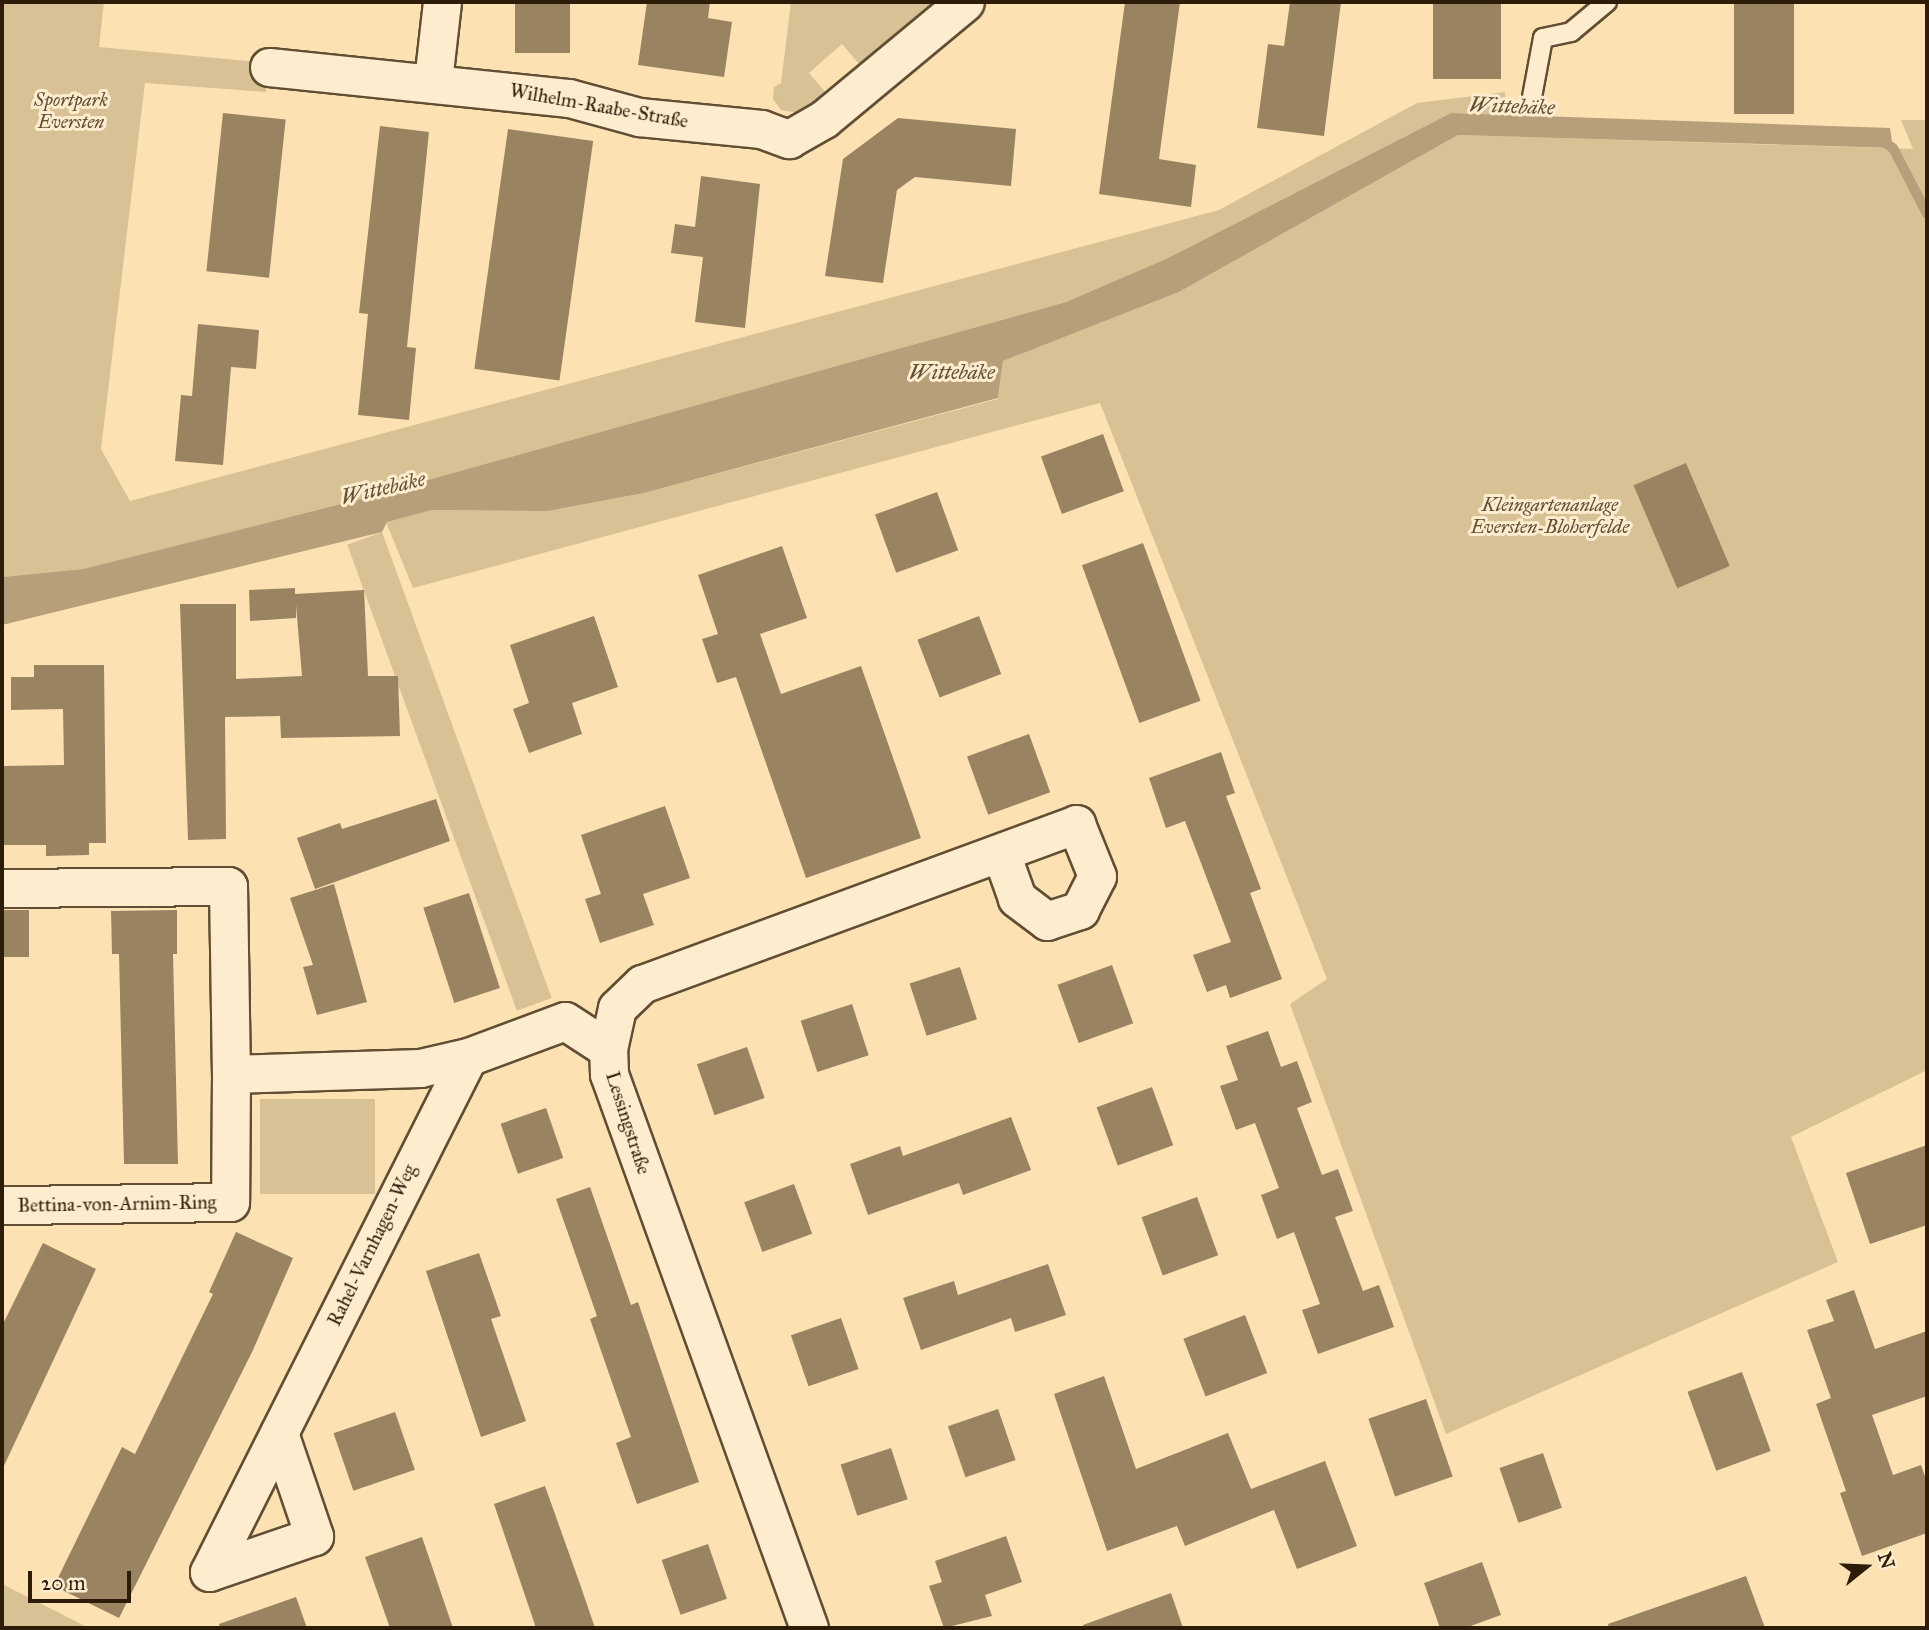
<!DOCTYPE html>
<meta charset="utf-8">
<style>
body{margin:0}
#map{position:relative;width:1929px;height:1630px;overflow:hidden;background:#fce2b3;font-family:"IM FELL Great Primer",serif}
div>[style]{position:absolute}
.green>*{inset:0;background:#d9c196;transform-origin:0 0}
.water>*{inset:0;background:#b69f79}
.stream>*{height:10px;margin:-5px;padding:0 5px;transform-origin:5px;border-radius:5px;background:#b69f79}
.building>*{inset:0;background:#998361;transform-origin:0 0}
.roads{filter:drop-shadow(2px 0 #614e33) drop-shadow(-2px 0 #614e33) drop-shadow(0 2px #614e33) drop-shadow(0 -2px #614e33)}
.service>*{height:18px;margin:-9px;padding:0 9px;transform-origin:9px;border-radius:9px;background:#fdecce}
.minor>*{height:37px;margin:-18.5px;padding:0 18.5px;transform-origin:18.5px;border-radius:18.5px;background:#fdecce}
span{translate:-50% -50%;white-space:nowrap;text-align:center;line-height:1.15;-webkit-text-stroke:6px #fdecce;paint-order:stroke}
.park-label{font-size:19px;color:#614e33;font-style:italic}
.street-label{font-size:19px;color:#2d1d08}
.water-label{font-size:21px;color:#645135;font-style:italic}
.frame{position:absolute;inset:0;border:4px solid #2d1d08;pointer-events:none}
.north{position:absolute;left:1831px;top:1532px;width:70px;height:70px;-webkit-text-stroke:5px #fdecce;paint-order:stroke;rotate:72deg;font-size:19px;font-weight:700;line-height:28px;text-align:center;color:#2d1d08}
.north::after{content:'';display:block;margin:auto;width:24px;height:32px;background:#2d1d08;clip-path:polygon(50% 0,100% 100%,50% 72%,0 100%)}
.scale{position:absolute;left:28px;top:1571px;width:103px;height:32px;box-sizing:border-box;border:4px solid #2d1d08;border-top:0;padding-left:9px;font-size:21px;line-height:24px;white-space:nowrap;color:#2d1d08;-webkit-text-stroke:5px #fdecce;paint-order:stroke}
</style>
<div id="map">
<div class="green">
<div style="clip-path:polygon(2px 2px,104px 2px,99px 47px,268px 63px,266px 92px,145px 83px,101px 449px,130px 501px,1219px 210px,1417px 103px,1505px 92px,1508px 115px,1451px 113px,1168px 258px,1066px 302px,349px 502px,83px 569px,2px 577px)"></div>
<div style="clip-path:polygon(791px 2px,937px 2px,860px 65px,842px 44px,809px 73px,826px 93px,823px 103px,799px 113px,781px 110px,773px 99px,774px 87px,781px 83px)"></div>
<div style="clip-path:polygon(1901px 120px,1927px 120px,1927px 1070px,1791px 1137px,1838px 1262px,1446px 1434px,1290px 1004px,1327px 979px,1100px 403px,413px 588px,386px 522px,432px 510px,548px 511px,644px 493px,998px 399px,1003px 361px,1179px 292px,1458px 135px,1913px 149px)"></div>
<div style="left:382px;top:532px;width:496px;height:37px;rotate:70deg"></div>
<div style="left:375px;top:1099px;width:95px;height:115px;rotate:90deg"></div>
<div style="clip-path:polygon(2px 1584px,89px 1628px,2px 1628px)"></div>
</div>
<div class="water">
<div style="clip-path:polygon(1451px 113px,1890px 128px,1893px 148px,1458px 135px,1179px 292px,1003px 361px,998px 398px,644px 493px,548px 511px,432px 510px,387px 522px,382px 532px,2px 625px,2px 577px,83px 569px,349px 502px,1066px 302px,1168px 258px)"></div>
</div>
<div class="stream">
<div style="left:1881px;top:140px;width:14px;rotate:34deg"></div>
<div style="left:1893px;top:148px;width:74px;rotate:62.7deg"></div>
</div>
<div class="building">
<div style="left:515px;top:2px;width:55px;height:51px"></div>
<div style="clip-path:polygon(647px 2px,710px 2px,708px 18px,732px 22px,724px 77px,638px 65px)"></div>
<div style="clip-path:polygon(1125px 2px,1180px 2px,1159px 159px,1196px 165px,1191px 207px,1099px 194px)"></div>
<div style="clip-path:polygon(1290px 2px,1341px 2px,1324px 136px,1257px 128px,1268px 44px,1284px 46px)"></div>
<div style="left:1433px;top:2px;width:68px;height:77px"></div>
<div style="left:1734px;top:2px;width:60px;height:112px"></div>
<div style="left:223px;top:113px;width:63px;height:159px;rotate:6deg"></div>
<div style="clip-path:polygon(898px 118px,1016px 129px,1011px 186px,915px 177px,897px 190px,883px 283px,825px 276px,843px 159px)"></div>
<div style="clip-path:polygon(380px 126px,429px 132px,407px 347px,416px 348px,409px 420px,358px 415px,368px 314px,359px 313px)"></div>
<div style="left:508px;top:129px;width:86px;height:242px;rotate:8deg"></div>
<div style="clip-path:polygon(701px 176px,760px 184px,745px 328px,695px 322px,703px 257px,671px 253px,675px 224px,695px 227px)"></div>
<div style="clip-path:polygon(198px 324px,259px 330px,256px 369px,231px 367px,223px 465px,175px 461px,181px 395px,192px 396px)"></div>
<div style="left:1103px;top:434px;width:61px;height:66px;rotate:70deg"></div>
<div style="left:1686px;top:463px;width:112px;height:57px;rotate:67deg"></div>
<div style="left:937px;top:492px;width:62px;height:66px;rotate:70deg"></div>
<div style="left:1143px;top:543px;width:168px;height:65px;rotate:70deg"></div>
<div style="clip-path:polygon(782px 546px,807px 618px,760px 634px,781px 694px,861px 666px,921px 838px,806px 878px,736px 677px,717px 683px,702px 639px,718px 634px,698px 575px)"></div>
<div style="clip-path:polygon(295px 588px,295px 594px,364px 590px,368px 676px,398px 676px,400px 736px,281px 738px,280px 716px,225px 717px,226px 839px,188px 840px,180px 604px,236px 604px,236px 679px,302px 676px,296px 605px,296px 618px,250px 621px,249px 590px)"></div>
<div style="clip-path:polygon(594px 616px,618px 687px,572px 703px,582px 734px,529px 753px,513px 709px,529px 703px,510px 645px)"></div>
<div style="left:979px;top:616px;width:62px;height:66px;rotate:69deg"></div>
<div style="clip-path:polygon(34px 665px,104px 665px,106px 843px,89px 843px,89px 855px,46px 856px,46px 845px,2px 845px,2px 766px,64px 765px,63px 709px,11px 710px,11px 677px,34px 677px)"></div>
<div style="left:1029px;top:734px;width:62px;height:66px;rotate:70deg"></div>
<div style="clip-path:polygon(1221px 752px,1235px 793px,1226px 796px,1261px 889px,1250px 893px,1282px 979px,1230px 998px,1226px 985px,1207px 992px,1193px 955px,1231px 942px,1185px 821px,1166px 828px,1149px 778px)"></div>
<div style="clip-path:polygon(436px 799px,450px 841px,315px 889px,297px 838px,340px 823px,342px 829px)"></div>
<div style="clip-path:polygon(665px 806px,690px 878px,643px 894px,654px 925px,600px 943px,585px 899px,601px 894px,581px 835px)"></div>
<div style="clip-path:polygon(334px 884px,367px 1002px,317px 1015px,303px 967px,313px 965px,290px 898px)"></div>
<div style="left:469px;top:893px;width:100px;height:48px;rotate:72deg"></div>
<div style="left:2px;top:910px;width:27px;height:47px"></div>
<div style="clip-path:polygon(177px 910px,177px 954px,173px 954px,178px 1164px,124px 1164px,119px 954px,112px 954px,111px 911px)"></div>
<div style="left:1112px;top:965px;width:62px;height:58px;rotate:70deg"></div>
<div style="left:960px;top:967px;width:55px;height:53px;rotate:72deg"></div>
<div style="left:852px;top:1004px;width:54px;height:54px;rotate:72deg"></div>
<div style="clip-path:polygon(1268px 1031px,1281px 1067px,1297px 1061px,1312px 1102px,1297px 1108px,1322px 1175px,1338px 1169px,1353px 1211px,1335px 1217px,1363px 1291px,1379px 1285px,1394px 1327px,1318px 1354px,1302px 1310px,1320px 1304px,1294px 1232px,1277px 1239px,1261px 1195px,1279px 1188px,1255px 1123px,1236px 1130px,1220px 1086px,1238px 1080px,1226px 1046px)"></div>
<div style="left:747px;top:1047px;width:54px;height:53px;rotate:71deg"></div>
<div style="left:1152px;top:1087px;width:62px;height:59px;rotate:70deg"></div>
<div style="left:546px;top:1108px;width:53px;height:48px;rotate:71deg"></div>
<div style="clip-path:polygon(1011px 1117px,1031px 1170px,963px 1195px,959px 1183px,868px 1215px,850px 1164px,900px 1146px,903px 1156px)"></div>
<div style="clip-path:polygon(1927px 1145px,1927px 1225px,1870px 1244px,1846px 1173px)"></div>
<div style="left:794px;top:1184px;width:53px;height:53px;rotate:70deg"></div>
<div style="clip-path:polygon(590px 1187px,631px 1305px,638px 1302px,699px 1482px,637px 1504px,616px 1443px,631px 1437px,590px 1319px,597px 1316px,556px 1199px)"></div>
<div style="left:1197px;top:1197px;width:62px;height:59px;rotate:70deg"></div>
<div style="clip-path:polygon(236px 1232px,293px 1258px,253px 1350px,119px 1618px,54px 1586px,122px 1447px,135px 1454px,213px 1294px,209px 1292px)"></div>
<div style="clip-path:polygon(43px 1243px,96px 1269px,2px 1470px,2px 1326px)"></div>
<div style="clip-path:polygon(479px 1253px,501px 1316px,491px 1319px,526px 1421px,481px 1437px,426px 1271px)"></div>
<div style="clip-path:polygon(1048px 1264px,1066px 1315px,1015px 1332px,1011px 1318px,921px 1350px,903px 1298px,954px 1281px,958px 1295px)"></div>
<div style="clip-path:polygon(1854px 1290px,1875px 1349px,1927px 1331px,1927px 1396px,1872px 1415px,1893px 1475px,1921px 1465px,1927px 1482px,1927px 1533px,1862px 1556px,1840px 1493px,1846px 1491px,1816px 1404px,1831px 1398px,1807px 1330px,1834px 1321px,1826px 1300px)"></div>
<div style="left:1245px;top:1315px;width:62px;height:66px;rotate:69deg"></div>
<div style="left:841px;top:1318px;width:54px;height:53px;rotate:71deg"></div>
<div style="left:1742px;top:1372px;width:84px;height:58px;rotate:70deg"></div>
<div style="clip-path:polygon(1104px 1376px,1136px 1469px,1228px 1433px,1251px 1489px,1325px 1461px,1357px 1546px,1297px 1569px,1274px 1510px,1185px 1546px,1177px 1526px,1107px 1551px,1054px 1394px)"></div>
<div style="left:1426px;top:1399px;width:82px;height:61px;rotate:71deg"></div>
<div style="left:998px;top:1409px;width:54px;height:53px;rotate:71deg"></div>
<div style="left:395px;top:1412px;width:61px;height:65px;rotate:71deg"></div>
<div style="left:891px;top:1448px;width:54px;height:53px;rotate:72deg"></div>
<div style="left:1543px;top:1453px;width:58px;height:46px;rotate:71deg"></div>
<div style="clip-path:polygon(545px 1486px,581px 1587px,595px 1628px,536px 1628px,494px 1504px)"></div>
<div style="clip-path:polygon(1006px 1536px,1022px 1582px,985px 1595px,992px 1616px,944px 1628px,929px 1586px,942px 1582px,935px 1561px)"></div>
<div style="clip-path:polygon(422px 1537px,453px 1628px,390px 1628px,365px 1557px)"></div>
<div style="left:708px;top:1544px;width:58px;height:49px;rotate:71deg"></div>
<div style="clip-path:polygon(1482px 1562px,1501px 1615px,1465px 1628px,1440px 1628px,1424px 1583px)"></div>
<div style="clip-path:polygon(1746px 1576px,1765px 1628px,1609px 1628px,1608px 1624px)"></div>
<div style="clip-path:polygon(1171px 1593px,1183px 1628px,1083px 1628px,1083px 1625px)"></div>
<div style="clip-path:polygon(296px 1597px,307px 1628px,220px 1628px,219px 1624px)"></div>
</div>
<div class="roads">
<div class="service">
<div style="left:1532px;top:97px;width:60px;rotate:-79.4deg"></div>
<div style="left:1543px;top:38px;width:29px;rotate:-12deg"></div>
<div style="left:1571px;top:32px;width:47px;rotate:-39.8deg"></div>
</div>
<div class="minor">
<div style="left:269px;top:67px;width:302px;rotate:5.9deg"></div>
<div style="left:569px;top:98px;width:73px;rotate:15.2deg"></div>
<div style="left:639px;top:117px;width:123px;rotate:5.6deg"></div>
<div style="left:761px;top:129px;width:30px;rotate:20deg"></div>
<div style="left:789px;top:139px;width:40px;rotate:-29.7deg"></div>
<div style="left:824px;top:119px;width:183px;rotate:-39.7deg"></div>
<div style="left:433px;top:81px;width:80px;rotate:-83.5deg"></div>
<div style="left:2px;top:888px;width:226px;rotate:-0.5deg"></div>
<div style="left:228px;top:886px;width:188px;rotate:89.1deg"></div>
<div style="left:231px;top:1074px;width:128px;rotate:90.4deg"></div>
<div style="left:230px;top:1202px;width:228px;rotate:179.2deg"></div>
<div style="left:231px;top:1074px;width:189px;rotate:-1.8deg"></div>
<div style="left:420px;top:1068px;width:49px;rotate:-12.9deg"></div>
<div style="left:468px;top:1057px;width:103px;rotate:-20.4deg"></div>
<div style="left:565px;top:1021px;width:51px;rotate:33.1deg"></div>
<div style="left:279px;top:1433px;width:109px;rotate:71.2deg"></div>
<div style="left:314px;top:1536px;width:111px;rotate:161.1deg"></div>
<div style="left:209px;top:1572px;width:576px;rotate:-63.3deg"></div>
<div style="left:809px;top:1628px;width:589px;rotate:-109.85deg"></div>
<div style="left:609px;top:1074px;width:25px;rotate:-92deg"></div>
<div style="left:608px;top:1049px;width:42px;rotate:-77.6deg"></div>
<div style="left:617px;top:1008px;width:35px;rotate:-44deg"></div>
<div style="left:642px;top:984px;width:463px;rotate:-20.2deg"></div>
<div style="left:1076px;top:824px;width:56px;rotate:68deg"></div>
<div style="left:1097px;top:876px;width:38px;rotate:117deg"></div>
<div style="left:1080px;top:910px;width:35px;rotate:162deg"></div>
<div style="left:1047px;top:921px;width:38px;rotate:-143deg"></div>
<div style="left:1017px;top:898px;width:48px;rotate:-109.6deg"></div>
</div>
</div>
<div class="park-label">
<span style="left:71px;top:111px">Sportpark<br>Eversten</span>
<span style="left:1550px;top:516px">Kleingartenanlage<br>Eversten-Bloherfelde</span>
</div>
<div class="street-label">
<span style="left:599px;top:106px;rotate:10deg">Wilhelm-Raabe-Straße</span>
<span style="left:628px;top:1123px;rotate:72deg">Lessingstraße</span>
<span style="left:117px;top:1204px;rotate:-1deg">Bettina-von-Arnim-Ring</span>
<span style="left:372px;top:1245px;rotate:-64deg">Rahel-Varnhagen-Weg</span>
</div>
<div class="water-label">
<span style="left:1512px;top:106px;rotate:2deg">Wittebäke</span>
<span style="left:952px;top:372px">Wittebäke</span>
<span style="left:383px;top:488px;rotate:-13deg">Wittebäke</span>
</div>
<div class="frame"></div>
<div class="north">N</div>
<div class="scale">20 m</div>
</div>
